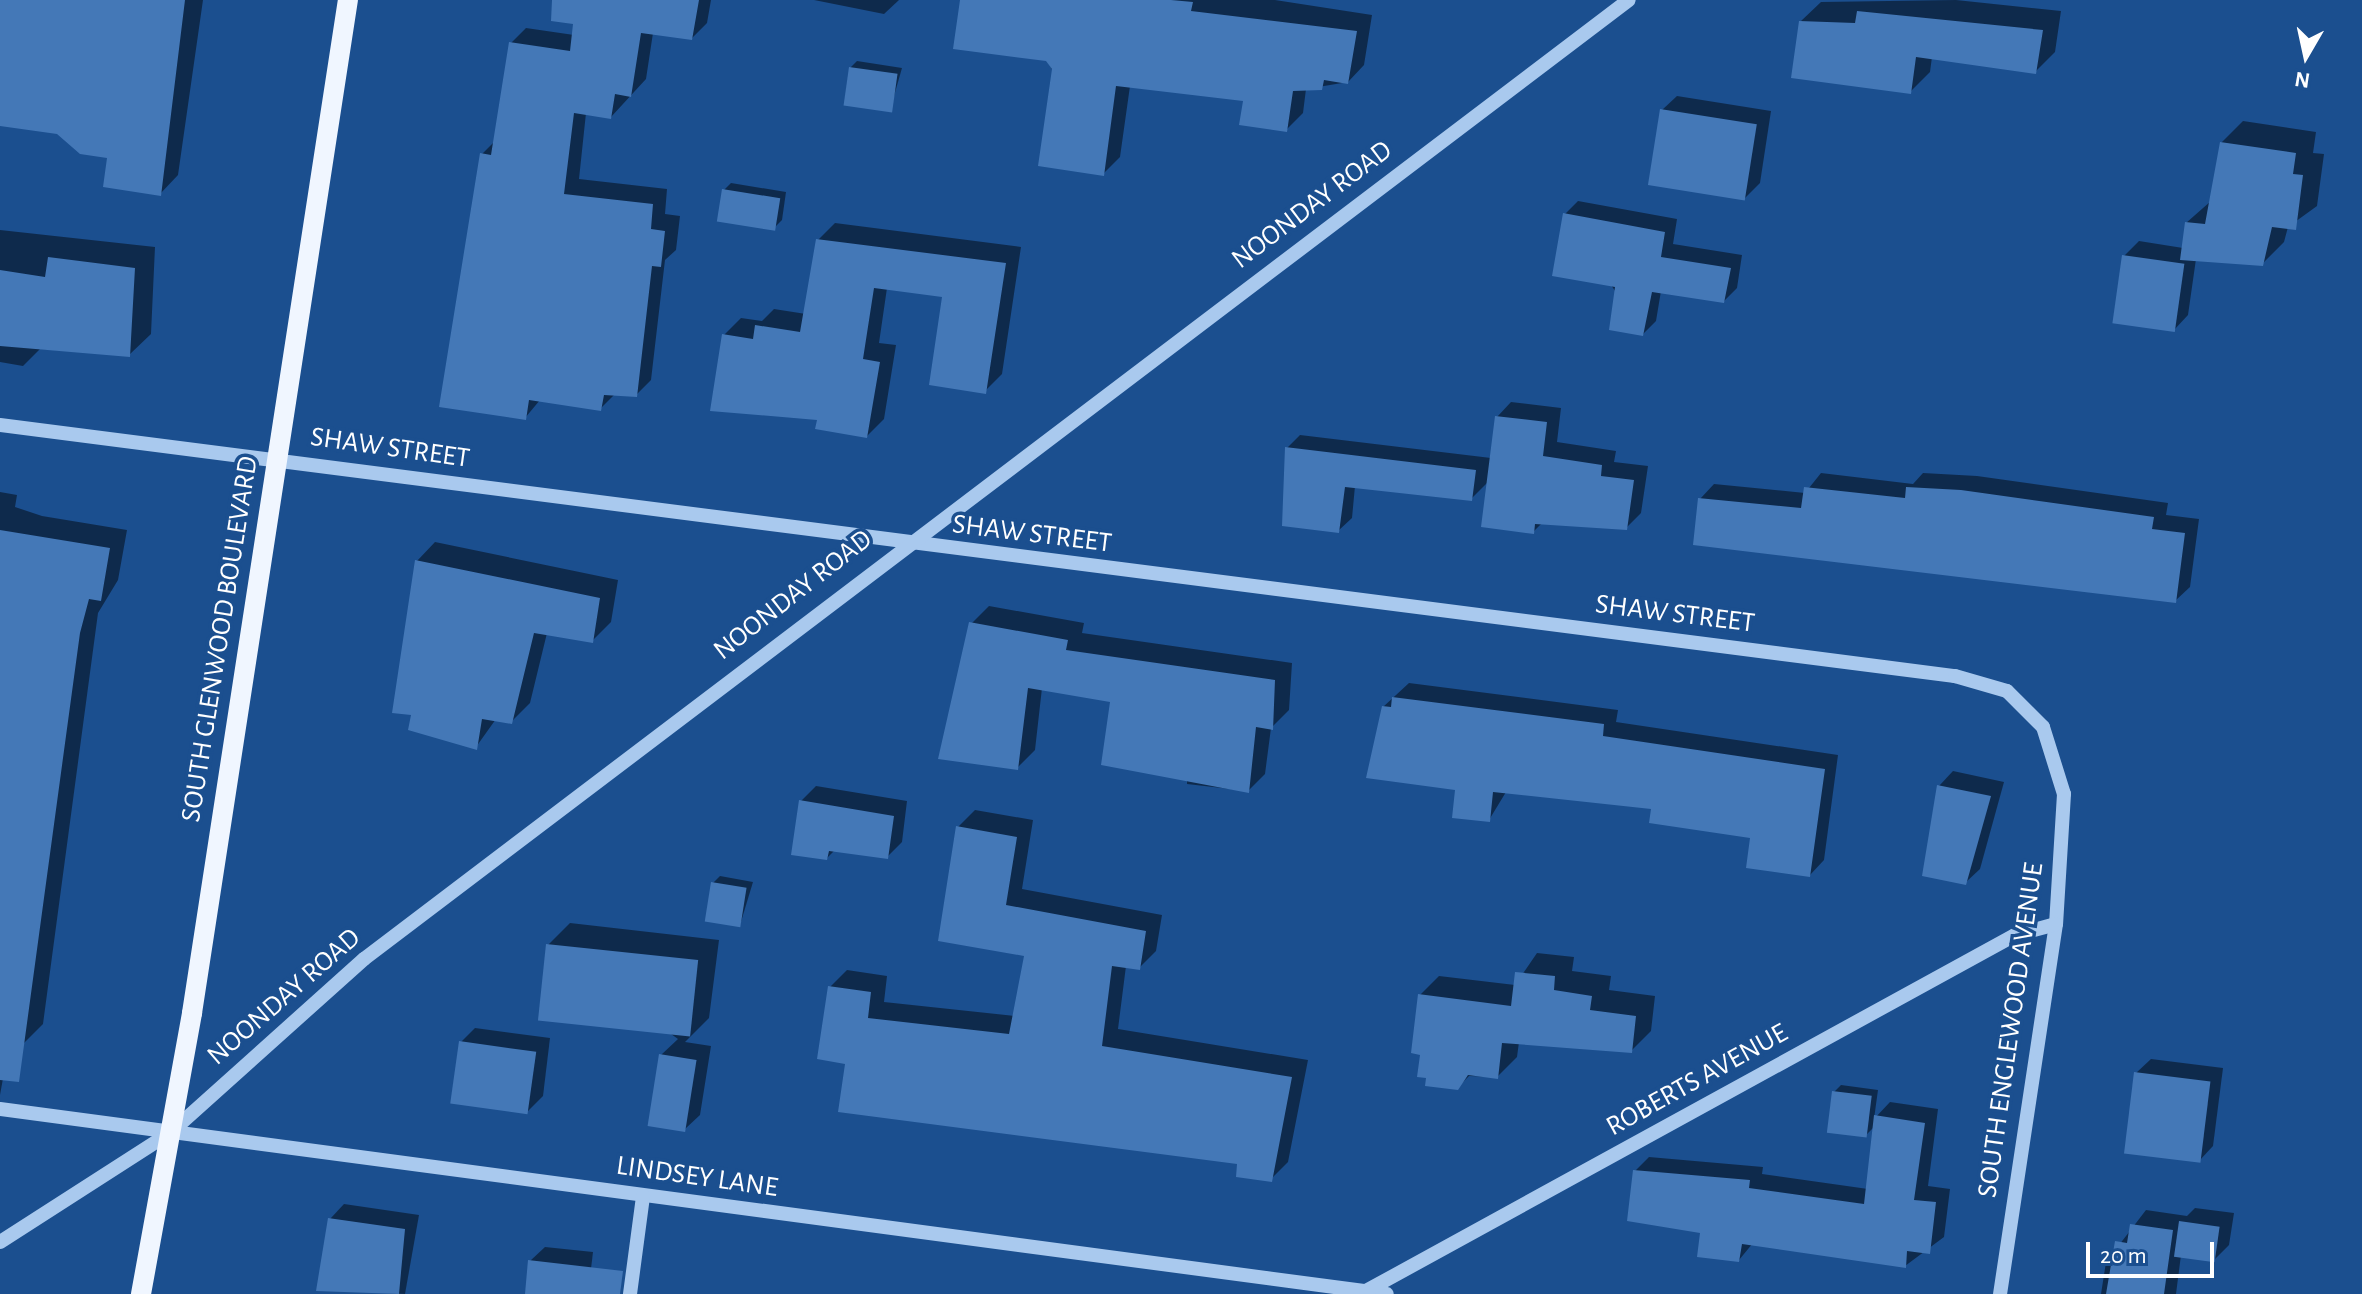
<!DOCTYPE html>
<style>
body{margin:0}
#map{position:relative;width:2362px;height:1294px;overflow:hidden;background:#1b4f8f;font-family:"Alegreya Sans",sans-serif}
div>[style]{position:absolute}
.shadow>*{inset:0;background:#0007}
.building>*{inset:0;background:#4478b7;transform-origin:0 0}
.minor>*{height:14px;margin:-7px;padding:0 7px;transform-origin:7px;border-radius:7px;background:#a9c9ee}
.major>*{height:20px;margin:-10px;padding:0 10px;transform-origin:10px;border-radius:10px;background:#f0f6ff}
span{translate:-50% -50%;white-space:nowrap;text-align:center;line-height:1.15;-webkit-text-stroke:7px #1b4f8f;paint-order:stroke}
.street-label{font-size:28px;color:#fff}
.north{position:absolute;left:2266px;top:16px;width:80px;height:80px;-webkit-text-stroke:6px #1b4f8f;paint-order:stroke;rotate:189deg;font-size:22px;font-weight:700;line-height:32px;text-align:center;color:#fff}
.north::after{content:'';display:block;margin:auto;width:28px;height:36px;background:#fff;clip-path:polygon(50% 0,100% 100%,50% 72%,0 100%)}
.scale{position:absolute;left:2086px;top:1242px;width:128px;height:36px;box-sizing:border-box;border:4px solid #fff;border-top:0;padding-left:10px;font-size:24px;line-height:28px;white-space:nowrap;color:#fff;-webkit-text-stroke:6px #1b4f8f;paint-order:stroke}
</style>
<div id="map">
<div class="shadow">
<div style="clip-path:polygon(3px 0,203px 0,178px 175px,160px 194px,109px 156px,58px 132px,0 124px)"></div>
<div style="clip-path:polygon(577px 0,711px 0,707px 23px,692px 38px,653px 33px,646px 79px,611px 117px,586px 113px,579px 179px,667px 189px,665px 214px,680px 216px,676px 250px,665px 260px,651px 380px,636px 395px,616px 393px,600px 409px,540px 400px,525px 418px,482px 154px,495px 141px,511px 43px,526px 28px,574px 35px)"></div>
<div style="clip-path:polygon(814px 0,899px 0,884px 14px)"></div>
<div style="clip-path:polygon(962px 0,1275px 0,1372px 15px,1364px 65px,1348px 82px,1306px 89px,1303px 113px,1286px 130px,1245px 99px,1130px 86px,1120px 157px,1103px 174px,1047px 59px)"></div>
<div style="clip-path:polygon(1956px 0,2061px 11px,2055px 52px,2035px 72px,1932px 57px,1930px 72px,1910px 92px,1801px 21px,1821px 2px)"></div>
<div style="clip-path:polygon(857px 61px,902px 68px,890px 110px,850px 68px)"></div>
<div style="clip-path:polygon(1677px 96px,1771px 111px,1760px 183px,1745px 198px,1662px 110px)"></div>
<div style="clip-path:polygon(2243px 121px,2316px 132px,2313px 153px,2324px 154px,2317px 206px,2288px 227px,2284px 242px,2262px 264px,2196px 259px,2188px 315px,2174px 330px,2124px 256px,2139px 241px,2183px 248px,2186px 223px,2211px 201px,2221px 143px)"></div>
<div style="clip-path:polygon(731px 183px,786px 192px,782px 220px,775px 227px,724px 190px)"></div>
<div style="clip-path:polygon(1578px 201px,1677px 219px,1673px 244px,1742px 255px,1737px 288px,1724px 301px,1661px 291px,1656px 321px,1643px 334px,1565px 214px)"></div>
<div style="clip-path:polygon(835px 223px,1021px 247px,1002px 374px,985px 391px,944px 296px,887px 288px,879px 343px,896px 345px,884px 419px,867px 436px,819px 418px,724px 335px,741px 318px,762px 321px,774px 309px,806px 314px,818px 240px)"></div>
<div style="clip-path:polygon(0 230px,155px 247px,151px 334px,129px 355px,40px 349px,23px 366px,0 362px)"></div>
<div style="clip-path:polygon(1511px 402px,1561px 408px,1557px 442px,1616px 451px,1614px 462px,1648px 466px,1641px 513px,1626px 528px,1542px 523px,1533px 532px,1488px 482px,1471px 499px,1355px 486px,1352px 518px,1338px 531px,1287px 448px,1300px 435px,1491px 458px,1497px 417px)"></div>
<div style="clip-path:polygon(1821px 473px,1913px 484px,1923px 473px,1977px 476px,2168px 503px,2166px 515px,2199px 519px,2190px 587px,2175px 601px,1700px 499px,1714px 484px,1805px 493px)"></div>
<div style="clip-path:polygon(0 492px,17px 495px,15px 507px,42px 516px,127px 530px,118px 580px,98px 613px,43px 1024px,24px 1043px,10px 1040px,0 1095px)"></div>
<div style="clip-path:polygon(435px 542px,618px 580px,611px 622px,592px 641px,547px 633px,530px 703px,511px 722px,496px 719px,476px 747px,413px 713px,417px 561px)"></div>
<div style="clip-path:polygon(989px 606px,1084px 623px,1082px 633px,1292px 663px,1289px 710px,1271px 728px,1265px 774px,1248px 791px,1187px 784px,1187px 775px,1113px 700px,1042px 688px,1035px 750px,1017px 768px,971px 624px)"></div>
<div style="clip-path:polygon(1409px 683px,1618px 710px,1616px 722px,1838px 755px,1824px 860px,1810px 875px,1752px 836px,1654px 807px,1506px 792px,1489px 820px,1383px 707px)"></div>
<div style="clip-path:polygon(1953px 771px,2004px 782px,1980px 869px,1965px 883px,1939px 786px)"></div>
<div style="clip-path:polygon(816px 786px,907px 801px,902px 842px,887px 857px,835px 850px,827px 858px,801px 801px)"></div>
<div style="clip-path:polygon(975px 810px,1033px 820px,1022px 889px,1162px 915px,1156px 951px,1139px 968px,1126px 966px,1118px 1029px,1308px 1060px,1288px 1162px,1271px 1179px,1240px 1163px,847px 1062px,830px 987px,847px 970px,887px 976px,884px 1002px,1015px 1016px,1026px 954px,958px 827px)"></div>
<div style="clip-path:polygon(720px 876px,753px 882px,740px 925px,713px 883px)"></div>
<div style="clip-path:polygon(570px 923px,719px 940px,709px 1018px,685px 1042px,711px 1046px,700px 1115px,685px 1129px,661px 1055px,678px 1039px,548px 945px)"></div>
<div style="clip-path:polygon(1537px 953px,1574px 957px,1572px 971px,1611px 976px,1609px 990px,1655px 996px,1651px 1031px,1631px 1051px,1519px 1042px,1517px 1057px,1497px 1077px,1469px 1076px,1458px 1087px,1422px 1053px,1420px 995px,1439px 976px,1515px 985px)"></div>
<div style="clip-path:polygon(475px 1028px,550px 1038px,543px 1096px,528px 1111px,461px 1042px)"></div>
<div style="clip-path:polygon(2151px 1059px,2223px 1068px,2213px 1146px,2199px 1161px,2136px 1073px)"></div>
<div style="clip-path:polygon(1841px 1085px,1878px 1090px,1874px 1119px,1890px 1102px,1938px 1109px,1928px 1186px,1950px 1189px,1944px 1237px,1905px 1266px,1753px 1243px,1739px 1260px,1635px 1171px,1649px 1157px,1763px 1167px,1762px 1174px,1868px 1189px,1875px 1126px,1865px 1136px,1834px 1092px)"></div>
<div style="clip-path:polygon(344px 1204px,419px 1215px,405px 1294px,318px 1289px,330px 1219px)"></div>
<div style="clip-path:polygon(2195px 1208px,2234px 1213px,2229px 1245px,2214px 1260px,2181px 1255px,2176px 1294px,2101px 1294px,2106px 1262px,2146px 1210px,2187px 1216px)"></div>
<div style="clip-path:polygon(545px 1247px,593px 1252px,588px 1294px,527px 1294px,530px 1261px)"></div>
</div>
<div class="building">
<div style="clip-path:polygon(0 0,185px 0,161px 196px,103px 187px,107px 158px,80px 154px,57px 134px,0 126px)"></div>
<div style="clip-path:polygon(552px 0,699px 0,692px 40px,641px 33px,631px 97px,615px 94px,611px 119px,574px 113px,564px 194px,653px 204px,651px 229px,665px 231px,661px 267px,652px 266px,637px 397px,604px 395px,601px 411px,529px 400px,526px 420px,439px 407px,480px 153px,491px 155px,509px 42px,570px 51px,573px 24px,551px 21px)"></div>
<div style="clip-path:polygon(960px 0,1171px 0,1193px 2px,1191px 11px,1357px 31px,1348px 84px,1324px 80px,1322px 90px,1293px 91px,1287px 132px,1239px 125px,1243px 101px,1116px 86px,1104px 176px,1038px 166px,1052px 69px,1046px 61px,953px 49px)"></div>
<div style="clip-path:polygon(1857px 11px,2043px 30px,2036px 74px,1916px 57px,1911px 94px,1791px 78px,1799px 21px,1855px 23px)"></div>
<div style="left:849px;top:67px;width:49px;height:39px;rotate:8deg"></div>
<div style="left:1660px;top:109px;width:98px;height:77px;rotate:9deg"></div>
<div style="clip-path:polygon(2220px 142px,2296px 153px,2293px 174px,2303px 175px,2296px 230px,2272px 227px,2263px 266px,2180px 260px,2185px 222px,2205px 224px)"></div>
<div style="left:722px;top:189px;width:59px;height:33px;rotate:9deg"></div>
<div style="clip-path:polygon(1563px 213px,1665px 232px,1661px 257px,1731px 268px,1724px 303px,1652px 292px,1643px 336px,1609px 330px,1615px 287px,1552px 276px)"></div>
<div style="clip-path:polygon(816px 239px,1006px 263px,986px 394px,929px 385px,942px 297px,874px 288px,863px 359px,880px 362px,867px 438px,815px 429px,817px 420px,710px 411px,722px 334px,753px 339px,755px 325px,800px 332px)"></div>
<div style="left:2122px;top:255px;width:63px;height:69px;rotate:8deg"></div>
<div style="clip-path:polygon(48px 257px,135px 268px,130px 357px,0 346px,0 270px,45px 277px)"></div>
<div style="clip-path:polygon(1495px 416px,1547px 422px,1543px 456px,1602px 465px,1601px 476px,1634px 480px,1627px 530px,1535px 524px,1534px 534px,1481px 527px)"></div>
<div style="clip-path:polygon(1285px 447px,1476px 470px,1472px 501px,1345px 487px,1339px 533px,1282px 526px)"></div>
<div style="clip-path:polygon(1804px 487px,1905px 498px,1906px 487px,1961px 490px,2154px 517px,2152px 529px,2185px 533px,2176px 603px,1693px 545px,1698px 498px,1801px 508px)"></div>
<div style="clip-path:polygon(0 530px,110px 548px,101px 601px,89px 599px,80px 633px,19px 1082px,0 1080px)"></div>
<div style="clip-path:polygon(415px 560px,600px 598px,593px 643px,534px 633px,512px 724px,482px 719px,477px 750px,408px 730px,411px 715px,392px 713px)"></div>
<div style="clip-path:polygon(969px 622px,1068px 640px,1066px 650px,1275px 680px,1273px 730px,1256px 727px,1249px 793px,1101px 765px,1110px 702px,1028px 688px,1018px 770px,938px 759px)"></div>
<div style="clip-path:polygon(1392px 697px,1604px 724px,1603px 736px,1825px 769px,1810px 877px,1746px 868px,1750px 838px,1649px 823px,1651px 809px,1493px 792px,1490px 822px,1452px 818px,1455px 790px,1366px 778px,1382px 706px,1391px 707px)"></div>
<div style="clip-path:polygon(1937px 785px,1991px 796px,1966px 885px,1922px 876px)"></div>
<div style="clip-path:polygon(799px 800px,894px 816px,888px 859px,829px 851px,827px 860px,791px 855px)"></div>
<div style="clip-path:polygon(956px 826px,1017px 837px,1006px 905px,1146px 931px,1140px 970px,1112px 966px,1102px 1046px,1292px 1077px,1272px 1182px,1236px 1177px,1237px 1164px,838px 1112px,845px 1064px,817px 1059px,828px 986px,871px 992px,868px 1018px,1009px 1034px,1024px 956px,938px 941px)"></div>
<div style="left:711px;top:882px;width:36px;height:40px;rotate:9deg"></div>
<div style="left:546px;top:944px;width:153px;height:77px;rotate:6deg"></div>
<div style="clip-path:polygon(1515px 972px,1555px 976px,1554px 990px,1592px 996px,1590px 1010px,1636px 1016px,1632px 1053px,1502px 1043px,1498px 1079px,1468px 1075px,1458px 1090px,1425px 1086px,1426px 1078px,1417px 1077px,1420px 1055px,1411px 1053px,1418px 994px,1511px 1006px)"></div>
<div style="left:459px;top:1041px;width:78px;height:63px;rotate:8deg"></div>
<div style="left:659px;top:1054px;width:38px;height:73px;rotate:9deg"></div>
<div style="left:2134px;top:1072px;width:77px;height:82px;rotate:7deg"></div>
<div style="left:1832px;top:1091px;width:40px;height:42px;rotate:7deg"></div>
<div style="clip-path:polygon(1874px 1115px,1925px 1123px,1914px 1200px,1936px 1202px,1930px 1254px,1907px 1251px,1906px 1268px,1742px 1244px,1739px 1262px,1697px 1257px,1700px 1233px,1627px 1221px,1633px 1170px,1750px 1180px,1749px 1188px,1864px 1204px)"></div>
<div style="clip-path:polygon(328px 1218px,405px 1229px,399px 1294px,316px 1291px)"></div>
<div style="left:2179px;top:1221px;width:41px;height:36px;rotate:8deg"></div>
<div style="clip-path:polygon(2130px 1224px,2173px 1230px,2164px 1294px,2106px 1294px,2115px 1241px,2127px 1243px)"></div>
<div style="clip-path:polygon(528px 1260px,623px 1271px,620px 1294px,525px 1294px)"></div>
</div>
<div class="minor">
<div style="left:0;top:425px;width:1971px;rotate:7.32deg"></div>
<div style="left:1955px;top:676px;width:54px;rotate:16.1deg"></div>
<div style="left:2007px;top:691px;width:51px;rotate:45deg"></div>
<div style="left:2043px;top:727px;width:70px;rotate:72.6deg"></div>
<div style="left:2064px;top:794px;width:130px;rotate:93.5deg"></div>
<div style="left:2056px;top:924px;width:374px;rotate:98.6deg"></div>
<div style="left:0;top:1109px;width:1399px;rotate:7.6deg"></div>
<div style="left:0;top:1242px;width:202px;rotate:-32.7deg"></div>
<div style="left:170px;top:1133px;width:261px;rotate:-41.9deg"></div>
<div style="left:364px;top:959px;width:1587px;rotate:-37.17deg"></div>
<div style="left:1366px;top:1291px;width:740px;rotate:-28.75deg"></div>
<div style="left:2015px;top:935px;width:42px;rotate:-15deg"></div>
<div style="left:630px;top:1294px;width:99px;rotate:-82.4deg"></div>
</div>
<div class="major">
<div style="left:141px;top:1294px;width:286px;rotate:-79.7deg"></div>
<div style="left:192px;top:1013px;width:1025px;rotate:-81.25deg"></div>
</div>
<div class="street-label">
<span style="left:1312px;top:205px;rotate:-37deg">NOONDAY ROAD</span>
<span style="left:390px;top:448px;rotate:8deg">SHAW STREET</span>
<span style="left:1032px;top:534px;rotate:7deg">SHAW STREET</span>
<span style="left:793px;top:595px;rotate:-38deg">NOONDAY ROAD</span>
<span style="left:1675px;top:614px;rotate:7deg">SHAW STREET</span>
<span style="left:220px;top:639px;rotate:-81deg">SOUTH GLENWOOD BOULEVARD</span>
<span style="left:284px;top:997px;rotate:-41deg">NOONDAY ROAD</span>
<span style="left:2011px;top:1030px;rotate:-82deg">SOUTH ENGLEWOOD AVENUE</span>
<span style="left:1697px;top:1080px;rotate:-29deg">ROBERTS AVENUE</span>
<span style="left:697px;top:1177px;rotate:8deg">LINDSEY LANE</span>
</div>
<div class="north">N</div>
<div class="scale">20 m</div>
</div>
